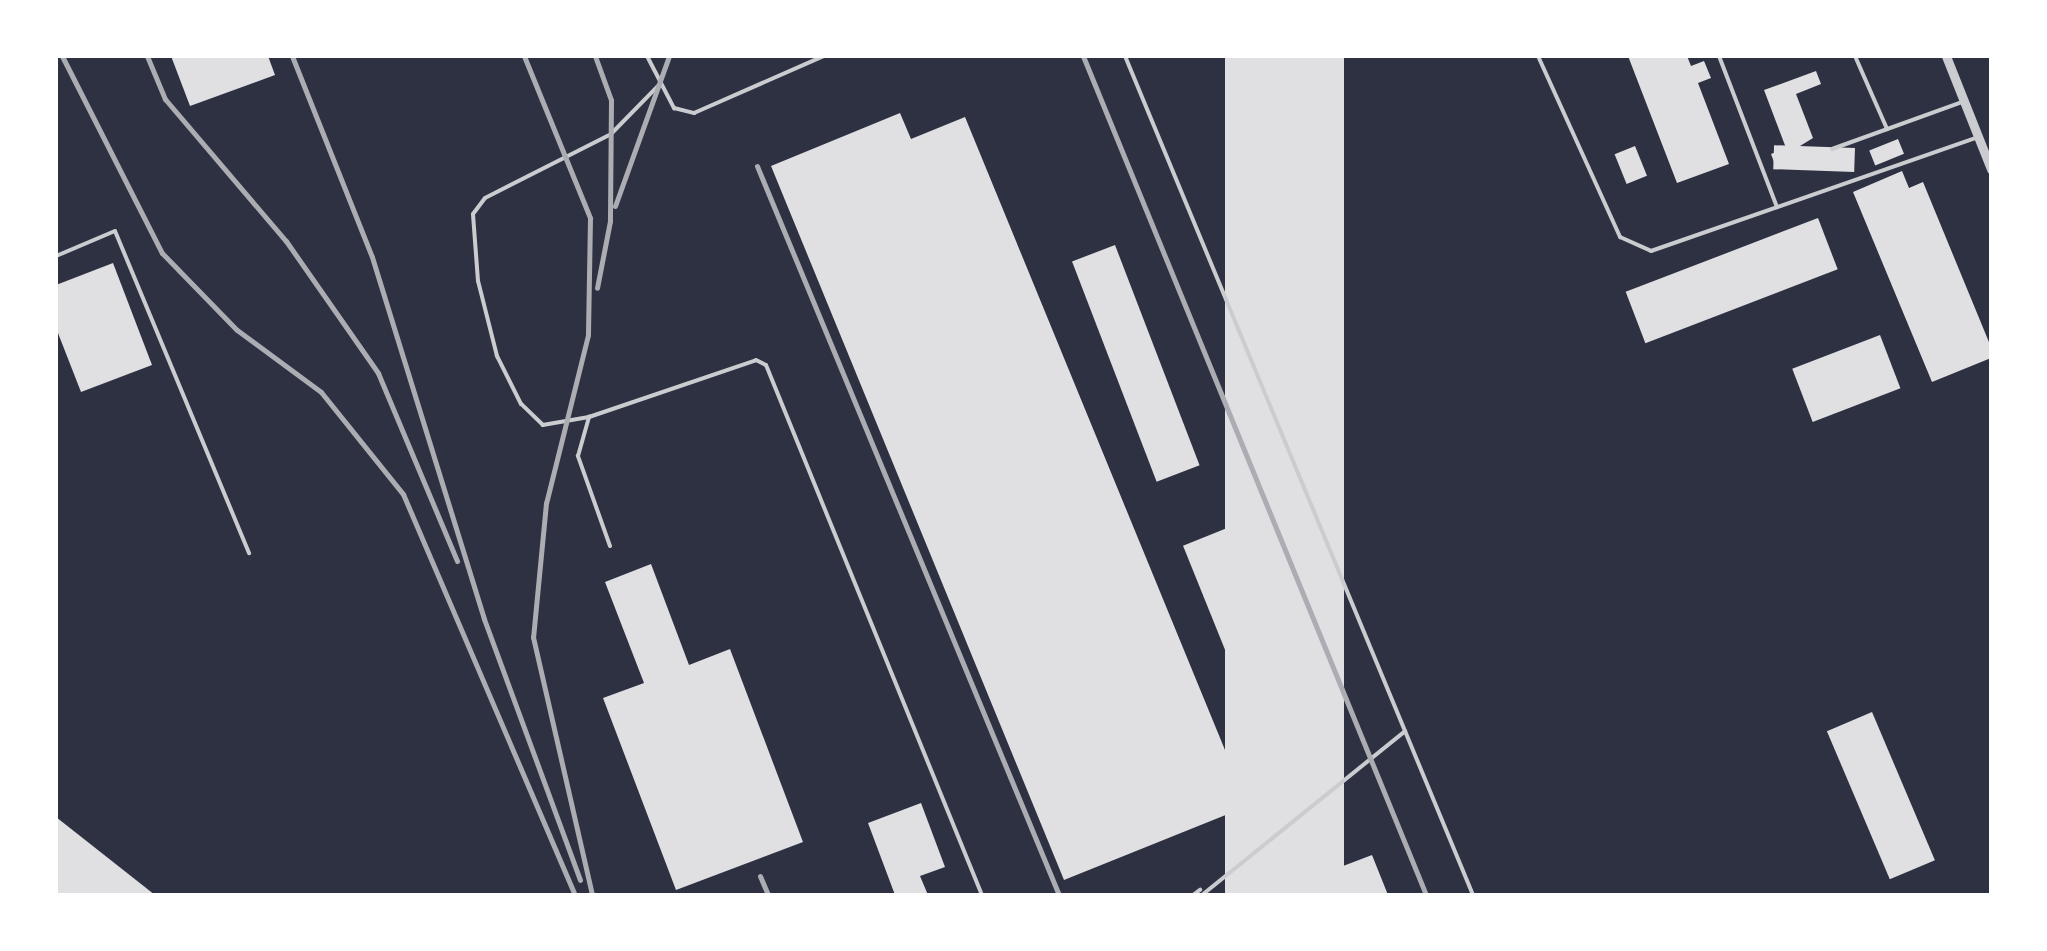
<!DOCTYPE html>
<style>
body{margin:0}
#map{position:relative;width:2047px;height:951px;overflow:hidden;background:#2d3142;font-family:Inter,sans-serif}
div>[style]{position:absolute}
.building>*{inset:0;background:#e0e0e3;transform-origin:0 0}
.service>*{height:4px;margin:-2px;padding:0 2px;transform-origin:2px;border-radius:2px;background:#caccd0}
.tertiary>*{height:9px;margin:-4.5px;padding:0 4.5px;transform-origin:4.5px;border-radius:4.5px;background:#caccd0}
.rail>*{height:5px;margin:-2.5px;padding:0 2.5px;transform-origin:2.5px;border-radius:2.5px;background:#abadb3}
span{translate:-50% -50%;white-space:nowrap;text-align:center;line-height:1.15;-webkit-text-stroke:8px #fff;paint-order:stroke}
.frame{position:absolute;inset:0;border:58px solid #fff;pointer-events:none}
</style>
<div id="map">
<div class="building">
<div style="clip-path:polygon(171px 56px,268px 56px,275px 75px,190px 106px)"></div>
<div style="left:1225px;top:56px;width:119px;height:905px"></div>
<div style="clip-path:polygon(1628px 56px,1687px 56px,1691px 66px,1704px 61px,1711px 78px,1698px 83px,1729px 164px,1677px 183px)"></div>
<div style="clip-path:polygon(1816px 71px,1821px 84px,1796px 94px,1813px 138px,1774px 162px,1771px 154px,1786px 148px,1764px 90px)"></div>
<div style="clip-path:polygon(900px 113px,911px 139px,965px 117px,1248px 806px,1064px 880px,771px 166px)"></div>
<div style="left:1898px;top:139px;width:16px;height:31px;rotate:68deg"></div>
<div style="left:1635px;top:146px;width:32px;height:22px;rotate:68deg"></div>
<div style="left:1855px;top:148px;width:24px;height:81px;rotate:92deg"></div>
<div style="clip-path:polygon(1902px 171px,1909px 188px,1923px 182px,1991px 347px,1991px 358px,1932px 382px,1853px 192px)"></div>
<div style="left:1818px;top:218px;width:55px;height:206px;rotate:69deg"></div>
<div style="left:1115px;top:245px;width:236px;height:46px;rotate:69deg"></div>
<div style="clip-path:polygon(113px 263px,152px 365px,81px 392px,56px 328px,56px 285px)"></div>
<div style="left:1880px;top:335px;width:57px;height:94px;rotate:69deg"></div>
<div style="left:1247px;top:520px;width:225px;height:69px;rotate:68deg"></div>
<div style="clip-path:polygon(651px 564px,689px 665px,730px 649px,803px 842px,676px 890px,603px 698px,644px 683px,605px 582px)"></div>
<div style="left:1872px;top:712px;width:161px;height:49px;rotate:67deg"></div>
<div style="clip-path:polygon(921px 803px,945px 867px,920px 876px,928px 895px,895px 895px,868px 823px)"></div>
<div style="clip-path:polygon(56px 817px,155px 895px,56px 895px)"></div>
<div style="clip-path:polygon(1372px 855px,1388px 895px,1340px 895px,1330px 871px)"></div>
</div>
<div class="service">
<div style="left:647px;top:56px;width:59px;rotate:62.6deg"></div>
<div style="left:674px;top:108px;width:21px;rotate:14deg"></div>
<div style="left:694px;top:113px;width:142px;rotate:-23.7deg"></div>
<div style="left:1125px;top:56px;width:908px;rotate:67.47deg"></div>
<div style="left:1538px;top:56px;width:199px;rotate:65.6deg"></div>
<div style="left:1620px;top:237px;width:34px;rotate:24deg"></div>
<div style="left:1651px;top:251px;width:344px;rotate:-19.2deg"></div>
<div style="left:1719px;top:56px;width:162px;rotate:69deg"></div>
<div style="left:1855px;top:56px;width:80px;rotate:66.3deg"></div>
<div style="left:1832px;top:149px;width:138px;rotate:-19.9deg"></div>
<div style="left:56px;top:256px;width:64px;rotate:-23deg"></div>
<div style="left:115px;top:231px;width:349px;rotate:67.4deg"></div>
<div style="left:589px;top:417px;width:47px;rotate:170.1deg"></div>
<div style="left:543px;top:425px;width:30px;rotate:-136deg"></div>
<div style="left:521px;top:404px;width:54px;rotate:-116.6deg"></div>
<div style="left:497px;top:356px;width:77px;rotate:-104.2deg"></div>
<div style="left:478px;top:281px;width:67px;rotate:-94.3deg"></div>
<div style="left:473px;top:214px;width:20px;rotate:-53deg"></div>
<div style="left:485px;top:198px;width:141px;rotate:-26.9deg"></div>
<div style="left:611px;top:134px;width:69px;rotate:-45.6deg"></div>
<div style="left:610px;top:546px;width:96px;rotate:-109.6deg"></div>
<div style="left:578px;top:456px;width:41px;rotate:-74.2deg"></div>
<div style="left:589px;top:417px;width:176px;rotate:-18.8deg"></div>
<div style="left:756px;top:360px;width:11px;rotate:27deg"></div>
<div style="left:766px;top:365px;width:572px;rotate:67.83deg"></div>
<div style="left:1193px;top:895px;width:9px;rotate:-36deg"></div>
<div style="left:1202px;top:895px;width:261px;rotate:-38.9deg"></div>
</div>
<div class="tertiary">
<div style="left:1946px;top:56px;width:122px;rotate:68.3deg"></div>
</div>
<div class="rail">
<div style="left:62px;top:56px;width:221px;rotate:63.1deg"></div>
<div style="left:162px;top:253px;width:107px;rotate:45.8deg"></div>
<div style="left:237px;top:330px;width:104px;rotate:36.4deg"></div>
<div style="left:321px;top:392px;width:131px;rotate:51.2deg"></div>
<div style="left:403px;top:494px;width:436px;rotate:66.8deg"></div>
<div style="left:147px;top:56px;width:47px;rotate:67.3deg"></div>
<div style="left:165px;top:99px;width:187px;rotate:49.6deg"></div>
<div style="left:286px;top:241px;width:161px;rotate:55.1deg"></div>
<div style="left:378px;top:373px;width:204px;rotate:67.2deg"></div>
<div style="left:292px;top:56px;width:216px;rotate:68.3deg"></div>
<div style="left:372px;top:257px;width:379px;rotate:72.8deg"></div>
<div style="left:484px;top:619px;width:278px;rotate:69.8deg"></div>
<div style="left:524px;top:56px;width:175px;rotate:67.8deg"></div>
<div style="left:590px;top:218px;width:117px;rotate:91deg"></div>
<div style="left:588px;top:335px;width:173px;rotate:104deg"></div>
<div style="left:546px;top:503px;width:135px;rotate:95.5deg"></div>
<div style="left:533px;top:637px;width:265px;rotate:77.1deg"></div>
<div style="left:595px;top:56px;width:47px;rotate:70deg"></div>
<div style="left:611px;top:100px;width:121px;rotate:90.5deg"></div>
<div style="left:610px;top:221px;width:68px;rotate:101deg"></div>
<div style="left:1083px;top:56px;width:906px;rotate:67.76deg"></div>
<div style="left:757px;top:166px;width:789px;rotate:67.5deg"></div>
<div style="left:615px;top:206px;width:159px;rotate:-70.2deg"></div>
<div style="left:760px;top:876px;width:21px;rotate:67deg"></div>
</div>
<div class="frame"></div>
</div>
